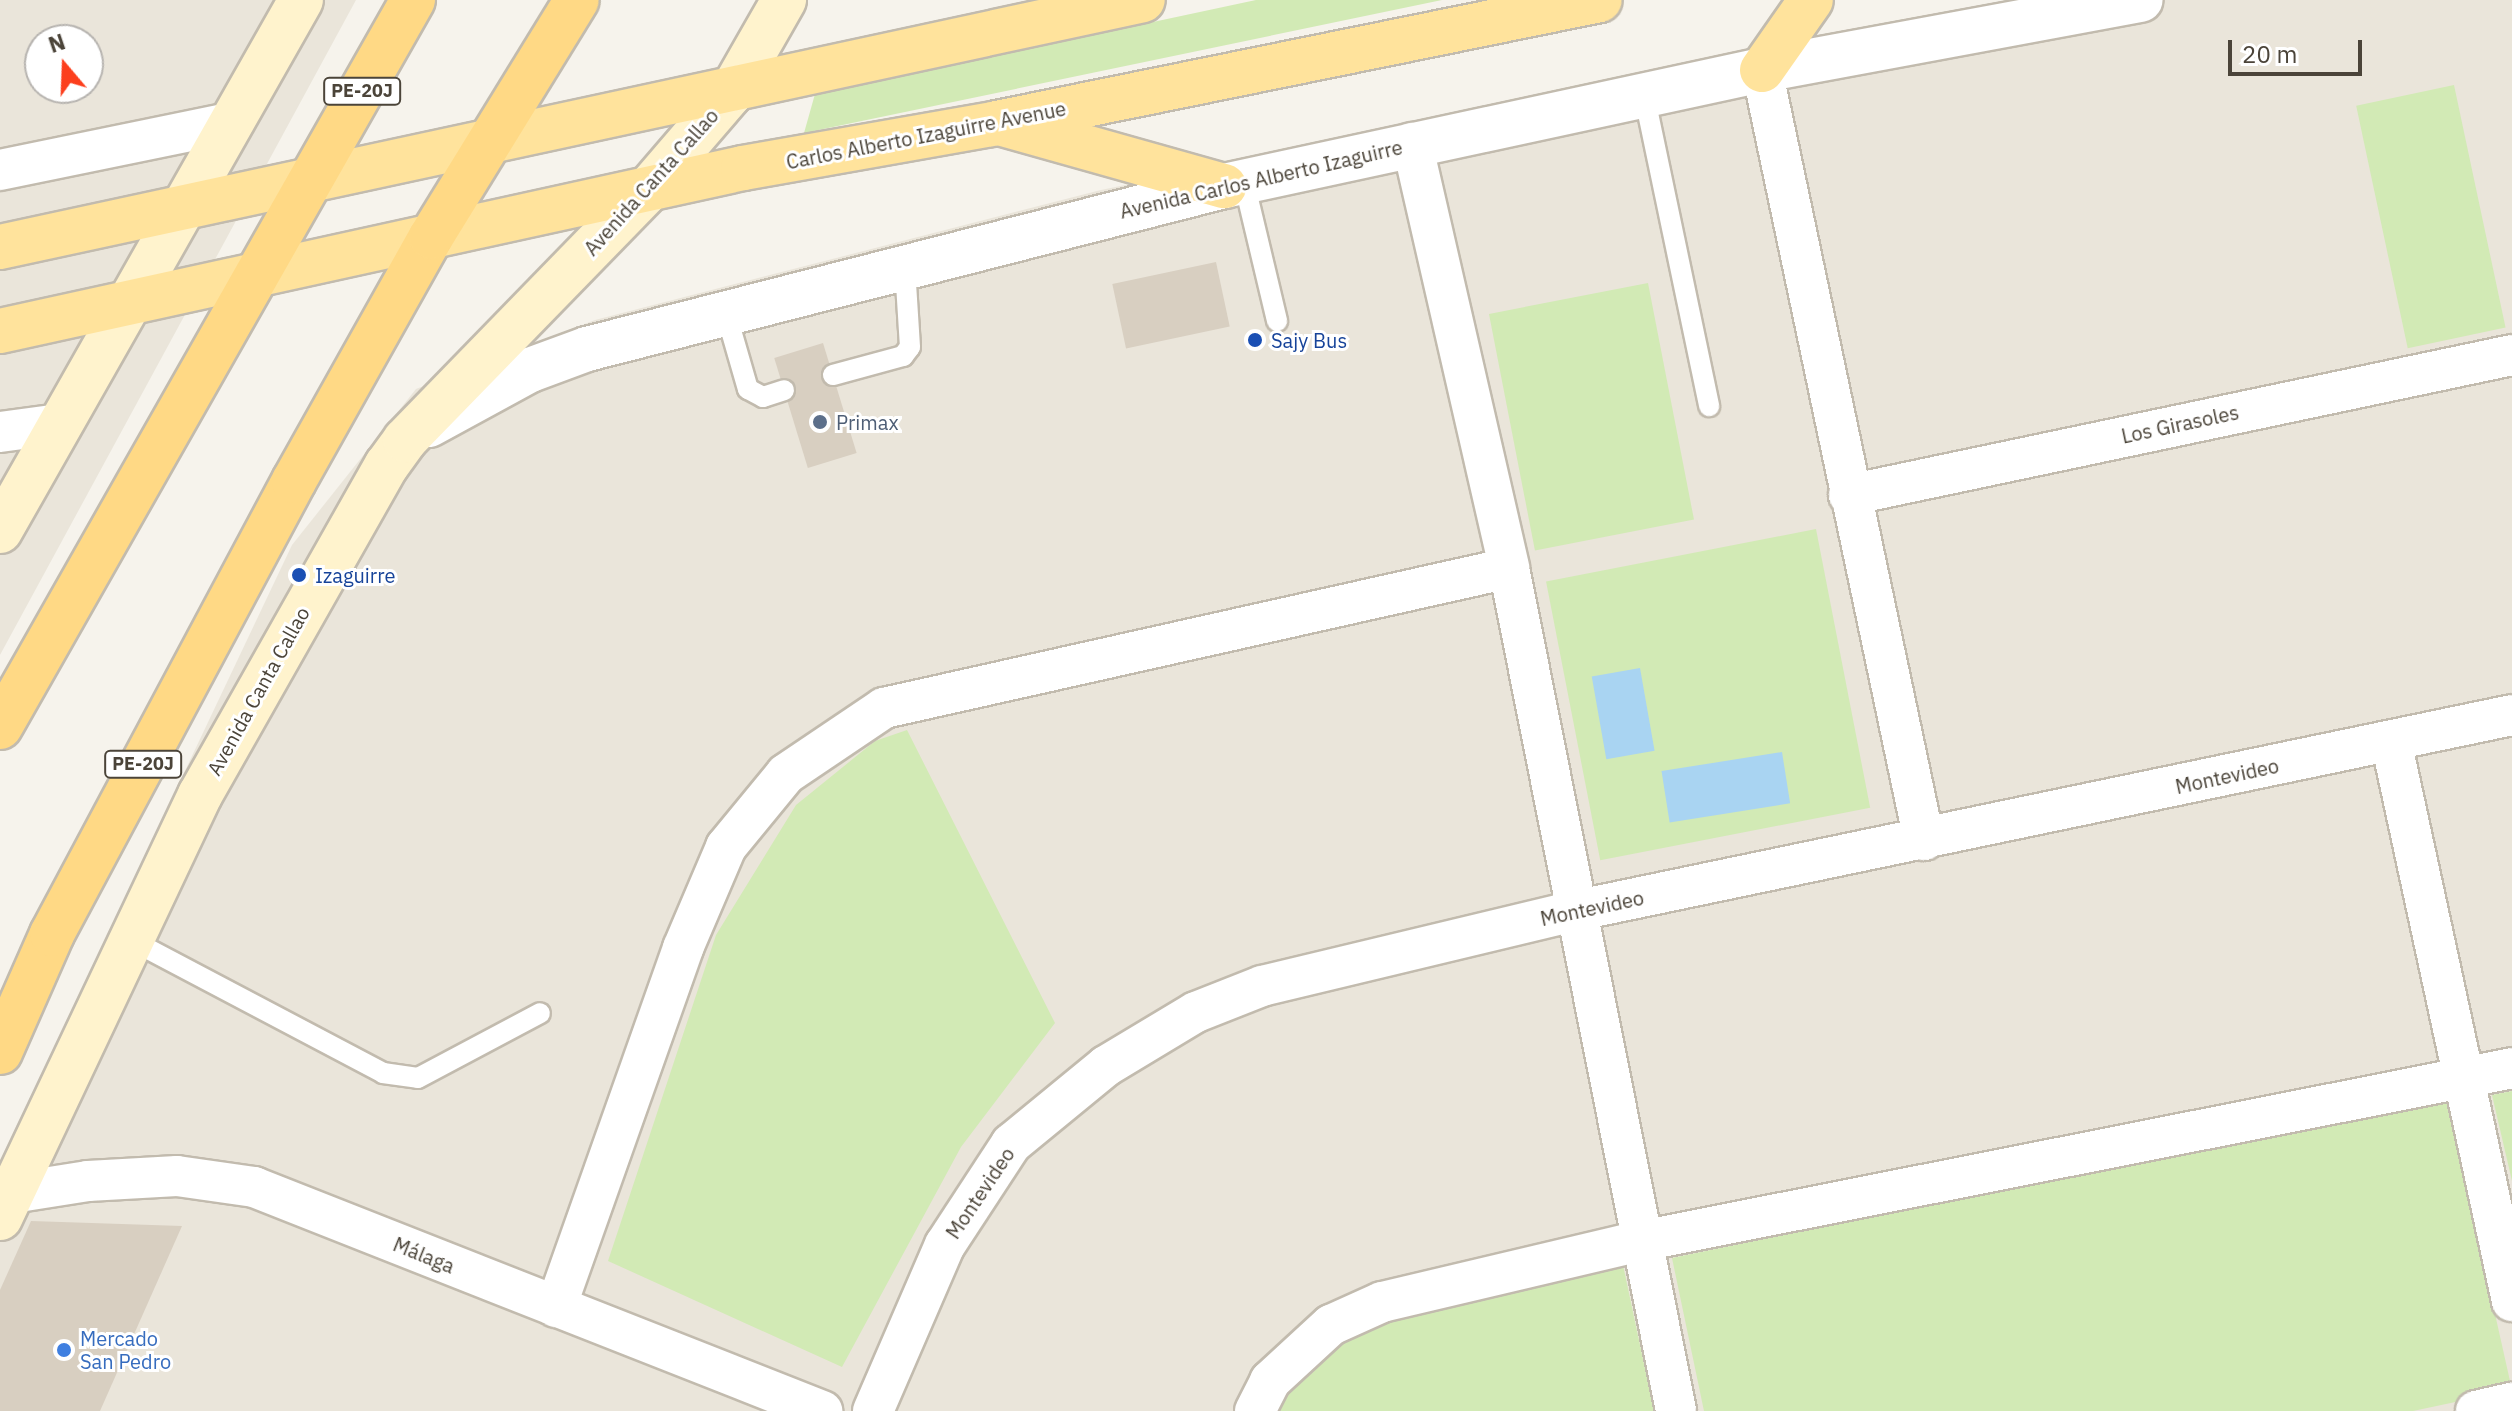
<!DOCTYPE html>
<meta charset="utf-8">
<style>
body{margin:0}
#map{position:relative;width:2512px;height:1411px;overflow:hidden;background:#f6f3ec;font-family:"IBM Plex Sans",sans-serif}
div>[style]{position:absolute}
.residential>*{inset:0;background:#eae5da}
.green>*{inset:0;background:#d2eab5;transform-origin:0 0}
.water>*{inset:0;background:#a9d4f2;transform-origin:0 0}
.building>*{inset:0;background:#d8cfc1;transform-origin:0 0}
.roads{filter:drop-shadow(2px 0 #c2bbae) drop-shadow(-2px 0 #c2bbae) drop-shadow(0 2px #c2bbae) drop-shadow(0 -2px #c2bbae)}
.service>*{height:20px;margin:-10px;padding:0 10px;transform-origin:10px;border-radius:10px;background:#fff}
.minor>*{height:40px;margin:-20px;padding:0 20px;transform-origin:20px;border-radius:20px;background:#fff}
.tertiary>*{height:44px;margin:-22px;padding:0 22px;transform-origin:22px;border-radius:22px;background:#fff}
.secondary>*{height:44px;margin:-22px;padding:0 22px;transform-origin:22px;border-radius:22px;background:#fff3cd}
.primary>*{height:44px;margin:-22px;padding:0 22px;transform-origin:22px;border-radius:22px;background:#ffe39c}
.trunk>*{height:44px;margin:-22px;padding:0 22px;transform-origin:22px;border-radius:22px;background:#ffd985}
.dots>*{width:22px;height:22px;translate:-50% -50%;box-sizing:border-box;border:4px solid #fff;border-radius:50%}
span{translate:-50% -50%;white-space:nowrap;text-align:center;line-height:1.15;-webkit-text-stroke:6px #fff;paint-order:stroke}
.shield-label span{padding:2px 6px;background:#fff;border:2px solid;border-radius:6px;-webkit-text-stroke-width:0}
.shield-label{font-size:18px;color:#4b4439;font-weight:700}
.street-label{font-size:20px;color:#4b4439}
.transit-label{font-size:20px;color:#164399}
.left{translate:0 -50%;text-align:left}
.service-label{font-size:20px;color:#4e5e75}
.shop-label{font-size:20px;color:#366cbe}
.north{position:absolute;left:24px;top:24px;width:80px;height:80px;box-sizing:border-box;background:#fff;border:2px solid #b7b4b0;border-radius:50%;rotate:341deg;font-size:22px;font-weight:700;line-height:32px;text-align:center;color:#4b4439}
.north::after{content:'';display:block;margin:auto;width:28px;height:36px;background:#fc3f1d;clip-path:polygon(50% 0,100% 100%,50% 72%,0 100%)}
.scale{position:absolute;left:2228px;top:40px;width:134px;height:36px;box-sizing:border-box;border:4px solid #4b4439;border-top:0;padding-left:10px;font-size:24px;line-height:28px;white-space:nowrap;color:#4b4439;-webkit-text-stroke:6px #fff;paint-order:stroke}
</style>
<div id="map">
<div class="residential">
<div style="clip-path:polygon(evenodd,0 0,356px 0,0 655px,0 0,40px 40px,88px 40px,88px 88px,40px 88px,40px 40px)"></div>
<div style="clip-path:polygon(2024px 0,2512px 0,2512px 1411px,0 1411px,0 1161px,292px 545px,416px 389px,595px 320px,1101px 190px)"></div>
</div>
<div class="green">
<div style="clip-path:polygon(1256px 0,1442px 0,804px 133px,815px 94px)"></div>
<div style="left:2454px;top:85px;width:248px;height:100px;rotate:78deg"></div>
<div style="left:1648px;top:283px;width:241px;height:162px;rotate:79deg"></div>
<div style="left:1816px;top:529px;width:284px;height:275px;rotate:79deg"></div>
<div style="clip-path:polygon(907px 730px,1055px 1023px,961px 1147px,842px 1367px,608px 1261px,716px 935px,796px 805px,875px 741px)"></div>
<div style="clip-path:polygon(2512px 1091px,2512px 1181px,2492px 1095px)"></div>
<div style="clip-path:polygon(2447px 1099px,2512px 1390px,2413px 1411px,1704px 1411px,1672px 1258px)"></div>
<div style="clip-path:polygon(1623px 1265px,1654px 1411px,1270px 1411px,1338px 1337px,1395px 1310px)"></div>
</div>
<div class="water">
<div style="left:1640px;top:668px;width:84px;height:49px;rotate:80deg"></div>
<div style="left:1782px;top:752px;width:52px;height:122px;rotate:81deg"></div>
</div>
<div class="building">
<div style="left:1216px;top:262px;width:66px;height:106px;rotate:78deg"></div>
<div style="left:823px;top:343px;width:115px;height:51px;rotate:73deg"></div>
<div style="clip-path:polygon(31px 1221px,182px 1226px,100px 1411px,0 1411px,0 1290px)"></div>
</div>
<div class="roads">
<div class="service">
<div style="left:1644px;top:94px;width:319px;rotate:78.2deg"></div>
<div style="left:1244px;top:182px;width:143px;rotate:76.6deg"></div>
<div style="left:726px;top:313px;width:79px;rotate:73.9deg"></div>
<div style="left:748px;top:389px;width:17px;rotate:28deg"></div>
<div style="left:763px;top:397px;width:22px;rotate:-18deg"></div>
<div style="left:833px;top:375px;width:73px;rotate:-15.2deg"></div>
<div style="left:903px;top:356px;width:11px;rotate:-52deg"></div>
<div style="left:910px;top:347px;width:79px;rotate:-93.6deg"></div>
<div style="left:133px;top:941px;width:283px;rotate:27.8deg"></div>
<div style="left:383px;top:1073px;width:35px;rotate:8deg"></div>
<div style="left:418px;top:1078px;width:138px;rotate:-28deg"></div>
</div>
<div class="minor">
<div style="left:1762px;top:70px;width:787px;rotate:78.12deg"></div>
<div style="left:1412px;top:143px;width:436px;rotate:77.1deg"></div>
<div style="left:1509px;top:568px;width:859px;rotate:78.79deg"></div>
<div style="left:0;top:170px;width:238px;rotate:-11.6deg"></div>
<div style="left:0;top:432px;width:60px;rotate:-7.7deg"></div>
<div style="left:1849px;top:495px;width:678px;rotate:-11.92deg"></div>
<div style="left:2391px;top:741px;width:573px;rotate:77.81deg"></div>
<div style="left:12px;top:1193px;width:77px;rotate:-9deg"></div>
<div style="left:88px;top:1181px;width:89px;rotate:-3.2deg"></div>
<div style="left:177px;top:1176px;width:78px;rotate:8.1deg"></div>
<div style="left:254px;top:1187px;width:611px;rotate:21.52deg"></div>
<div style="left:556px;top:1307px;width:381px;rotate:-70.5deg"></div>
<div style="left:683px;top:948px;width:110px;rotate:-66.9deg"></div>
<div style="left:726px;top:847px;width:94px;rotate:-50.6deg"></div>
<div style="left:786px;top:774px;width:118px;rotate:-34deg"></div>
<div style="left:884px;top:708px;width:640px;rotate:-12.63deg"></div>
<div style="left:873px;top:1411px;width:181px;rotate:-66.6deg"></div>
<div style="left:945px;top:1245px;width:121px;rotate:-56.8deg"></div>
<div style="left:1011px;top:1144px;width:123px;rotate:-39.4deg"></div>
<div style="left:1106px;top:1066px;width:105px;rotate:-31deg"></div>
<div style="left:1196px;top:1012px;width:71px;rotate:-21.5deg"></div>
<div style="left:1262px;top:986px;width:321px;rotate:-13.5deg"></div>
<div style="left:1574px;top:911px;width:958px;rotate:-11.8deg"></div>
<div style="left:1255px;top:1411px;width:34px;rotate:-63deg"></div>
<div style="left:1270px;top:1381px;width:83px;rotate:-42.6deg"></div>
<div style="left:1331px;top:1325px;width:56px;rotate:-24.3deg"></div>
<div style="left:1382px;top:1302px;width:266px;rotate:-13.3deg"></div>
<div style="left:1641px;top:1241px;width:888px;rotate:-11.23deg"></div>
<div style="left:2476px;top:1411px;width:37px;rotate:-13deg"></div>
</div>
<div class="tertiary">
<div style="left:429px;top:425px;width:115px;rotate:-28.6deg"></div>
<div style="left:530px;top:370px;width:61px;rotate:-20.2deg"></div>
<div style="left:587px;top:349px;width:658px;rotate:-14.35deg"></div>
<div style="left:1224px;top:186px;width:550px;rotate:-12.17deg"></div>
<div style="left:1762px;top:70px;width:385px;rotate:-10.5deg"></div>
</div>
<div class="secondary">
<div style="left:0;top:531px;width:610px;rotate:-60.45deg"></div>
<div style="left:0;top:1218px;width:468px;rotate:-64.7deg"></div>
<div style="left:200px;top:795px;width:379px;rotate:-60.5deg"></div>
<div style="left:387px;top:465px;width:31px;rotate:-54deg"></div>
<div style="left:405px;top:440px;width:344px;rotate:-45.8deg"></div>
<div style="left:645px;top:193px;width:132px;rotate:-49.3deg"></div>
<div style="left:731px;top:93px;width:107px;rotate:-60.3deg"></div>
</div>
<div class="primary">
<div style="left:1762px;top:70px;width:85px;rotate:-55deg"></div>
<div style="left:1003px;top:124px;width:230px;rotate:15.7deg"></div>
<div style="left:0;top:247px;width:1169px;rotate:-12.19deg"></div>
<div style="left:0;top:331px;width:761px;rotate:-12.37deg"></div>
<div style="left:743px;top:168px;width:258px;rotate:-10deg"></div>
<div style="left:997px;top:123px;width:615px;rotate:-11.53deg"></div>
</div>
<div class="trunk">
<div style="left:0;top:727px;width:836px;rotate:-60.4deg"></div>
<div style="left:0;top:1052px;width:129px;rotate:-66.2deg"></div>
<div style="left:52px;top:934px;width:514px;rotate:-61.89deg"></div>
<div style="left:294px;top:481px;width:280px;rotate:-60.7deg"></div>
<div style="left:431px;top:237px;width:278px;rotate:-58.4deg"></div>
</div>
</div>
<div class="dots">
<div style="left:1255px;top:340px;background:#1a4fb4"></div>
<div style="left:820px;top:422px;background:#5c6f8a"></div>
<div style="left:299px;top:575px;background:#1a4fb4"></div>
<div style="left:64px;top:1350px;background:#3f7fe0"></div>
</div>
<div class="shield-label">
<span style="left:362px;top:91px">PE-20J</span>
<span style="left:143px;top:764px">PE-20J</span>
</div>
<div class="street-label">
<span style="left:926px;top:135px;rotate:-11deg">Carlos Alberto Izaguirre Avenue</span>
<span style="left:1261px;top:179px;rotate:-13deg">Avenida Carlos Alberto Izaguirre</span>
<span style="left:651px;top:182px;rotate:-48deg">Avenida Canta Callao</span>
<span style="left:2180px;top:424px;rotate:-12deg">Los Girasoles</span>
<span style="left:258px;top:691px;rotate:-61deg">Avenida Canta Callao</span>
<span style="left:2227px;top:776px;rotate:-12deg">Montevideo</span>
<span style="left:1592px;top:908px;rotate:-12deg">Montevideo</span>
<span style="left:980px;top:1193px;rotate:-56deg">Montevideo</span>
<span style="left:424px;top:1255px;rotate:22deg">Málaga</span>
</div>
<div class="transit-label">
<span class="left" style="left:1271px;top:340px">Sajy Bus</span>
<span class="left" style="left:315px;top:575px">Izaguirre</span>
</div>
<div class="service-label">
<span class="left" style="left:836px;top:422px">Primax</span>
</div>
<div class="shop-label">
<span class="left" style="left:80px;top:1350px">Mercado<br>San Pedro</span>
</div>
<div class="north">N</div>
<div class="scale">20 m</div>
</div>
